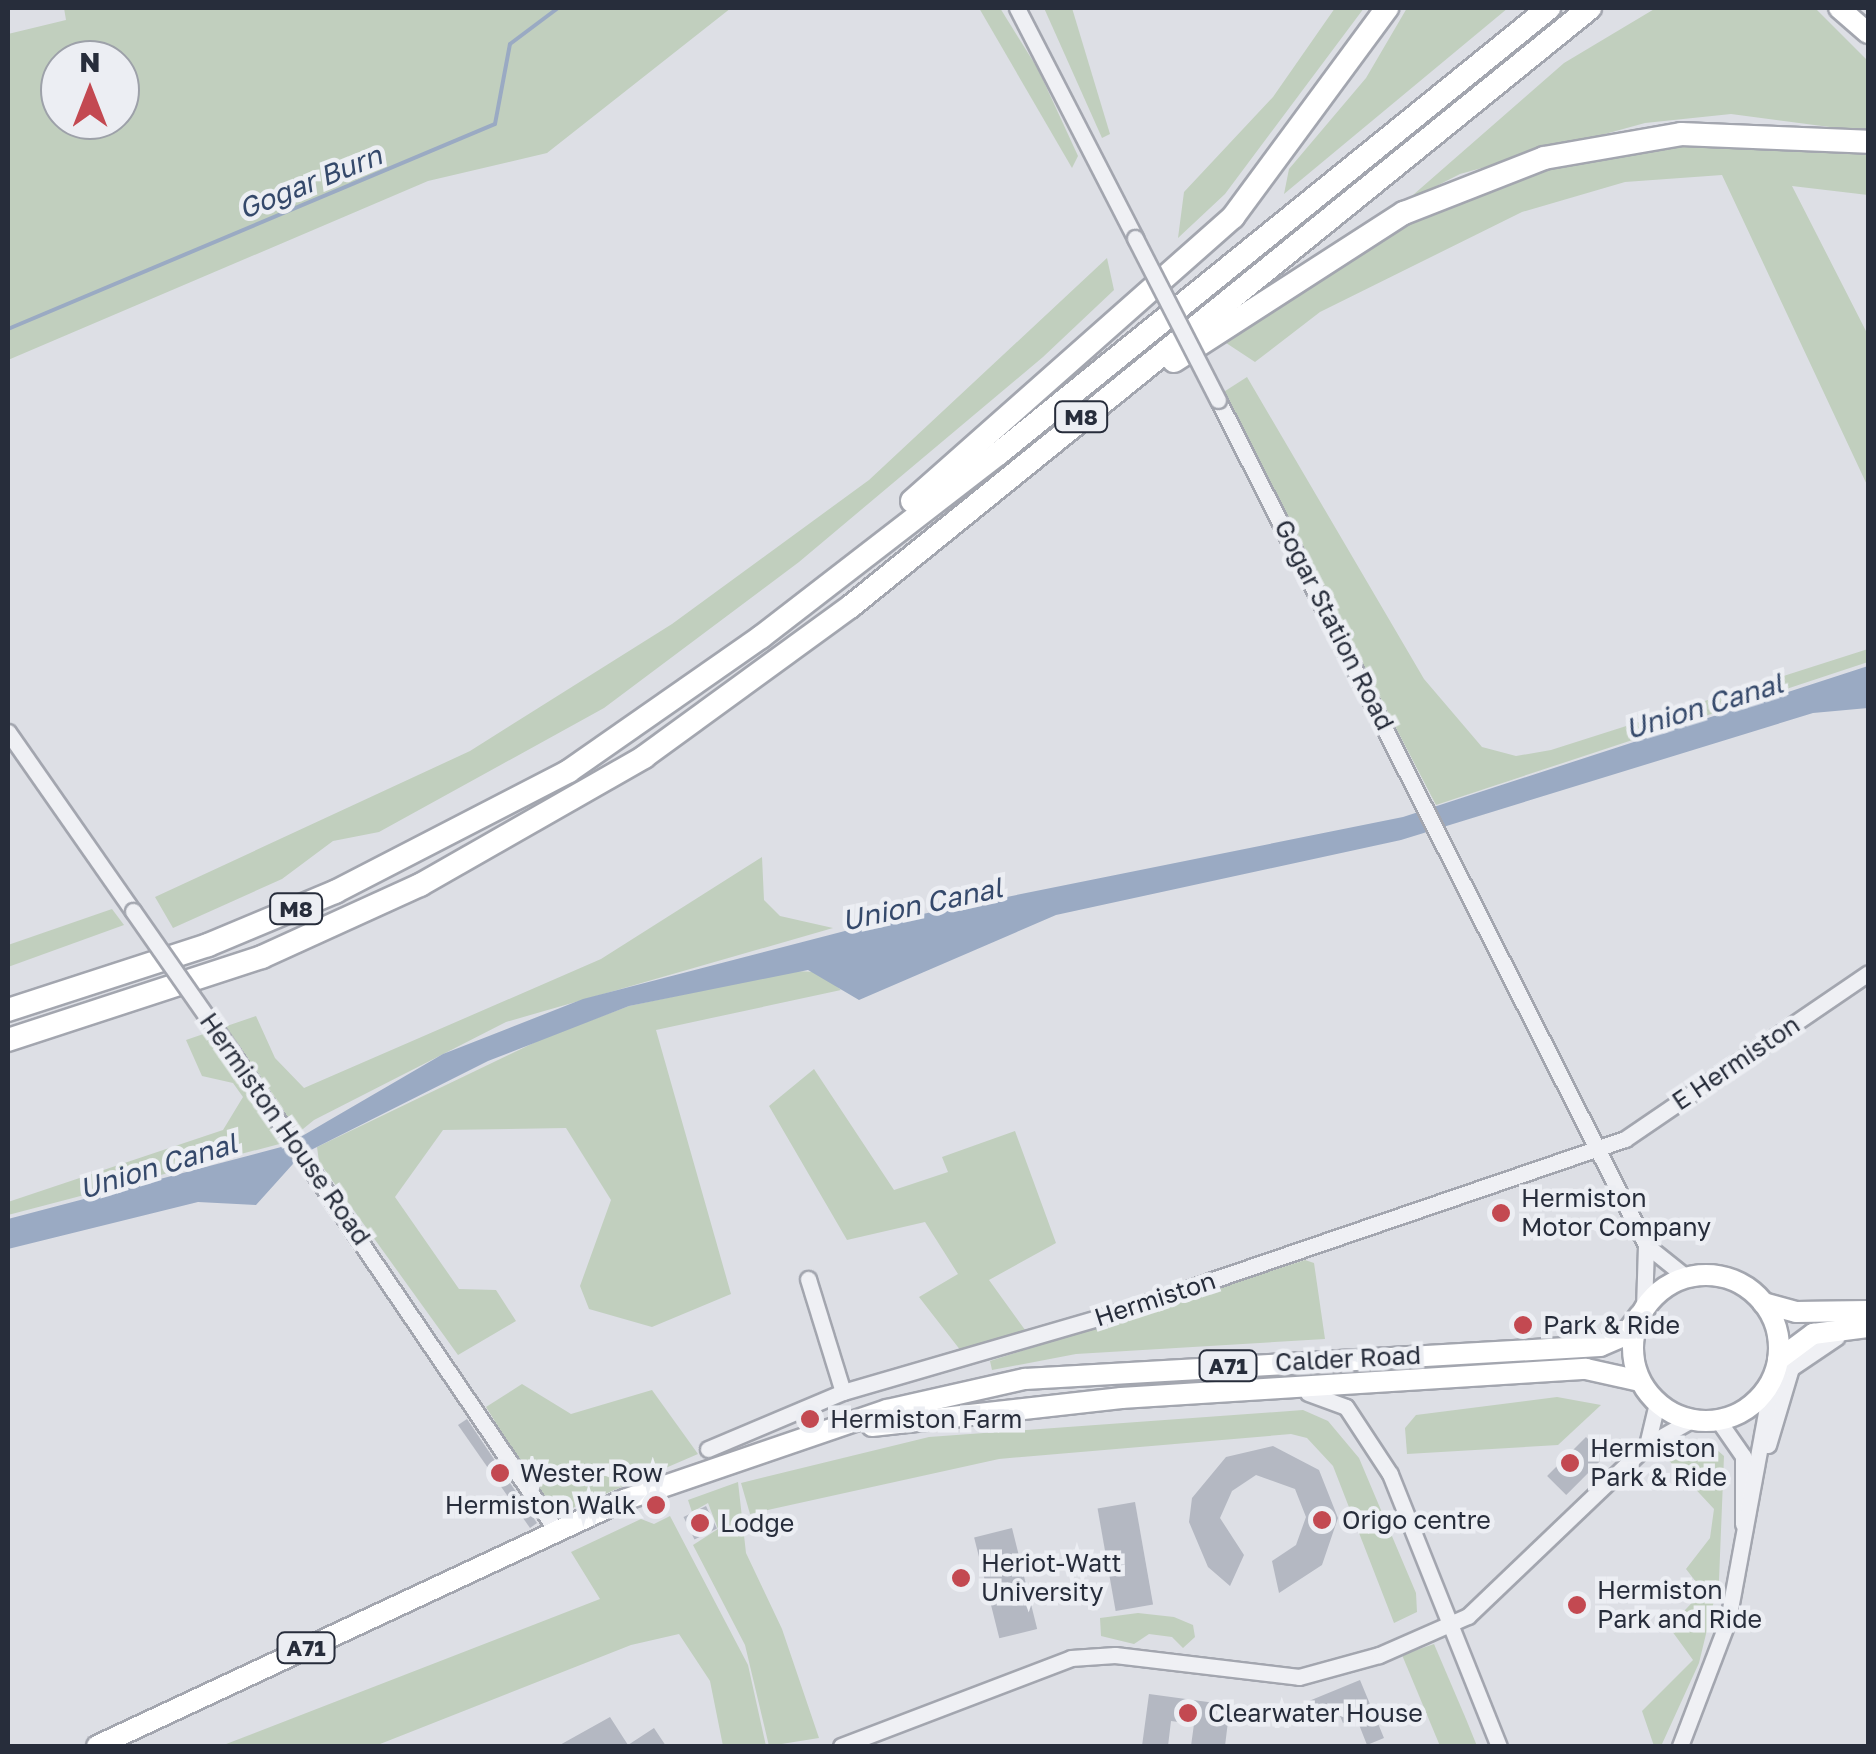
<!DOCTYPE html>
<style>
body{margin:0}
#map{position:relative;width:1876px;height:1754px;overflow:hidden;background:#dddfe5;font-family:"Golos Text",sans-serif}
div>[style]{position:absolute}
.green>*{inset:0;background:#c1cfbe}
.water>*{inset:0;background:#9aaac3}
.stream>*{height:4px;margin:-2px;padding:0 2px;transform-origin:2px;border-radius:2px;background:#9aaac3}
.building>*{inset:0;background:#b4b8c2;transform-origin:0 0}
.roads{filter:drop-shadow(2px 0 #a3a6af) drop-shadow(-2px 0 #a3a6af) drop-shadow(0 2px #a3a6af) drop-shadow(0 -2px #a3a6af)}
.minor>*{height:15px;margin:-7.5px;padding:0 7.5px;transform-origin:7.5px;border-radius:7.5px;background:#eff0f4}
.major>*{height:20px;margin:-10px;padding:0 10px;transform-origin:10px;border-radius:10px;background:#fff}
.major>.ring{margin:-10px;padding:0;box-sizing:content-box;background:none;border:20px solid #fff;border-radius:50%}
.highway>*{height:22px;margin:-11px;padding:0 11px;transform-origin:11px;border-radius:11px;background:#fff}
.bridges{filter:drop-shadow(2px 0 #a3a6af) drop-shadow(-2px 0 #a3a6af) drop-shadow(0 2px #a3a6af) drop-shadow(0 -2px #a3a6af)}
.minor-bridge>*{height:15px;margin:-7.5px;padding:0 7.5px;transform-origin:7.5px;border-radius:7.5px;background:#eff0f4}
.dots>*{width:28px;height:28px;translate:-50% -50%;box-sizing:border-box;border:5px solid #eceef3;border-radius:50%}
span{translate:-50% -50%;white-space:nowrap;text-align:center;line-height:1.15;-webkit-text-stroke:9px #eceef3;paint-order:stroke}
.shield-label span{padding:2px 8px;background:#eceef3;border:2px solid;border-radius:8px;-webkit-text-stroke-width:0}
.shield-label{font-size:22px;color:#272d3b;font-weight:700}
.street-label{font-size:25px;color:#272d3b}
.poi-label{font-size:25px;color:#272d3b}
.left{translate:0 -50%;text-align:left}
.right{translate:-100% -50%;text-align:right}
.water-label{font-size:28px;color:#35496b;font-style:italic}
.frame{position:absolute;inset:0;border:10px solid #272d3b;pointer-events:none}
.north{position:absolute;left:40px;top:40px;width:100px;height:100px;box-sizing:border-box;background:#eceef3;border:2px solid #9da1a9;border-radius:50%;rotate:0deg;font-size:28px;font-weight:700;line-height:40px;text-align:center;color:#272d3b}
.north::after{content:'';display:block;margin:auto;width:35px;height:45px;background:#c34951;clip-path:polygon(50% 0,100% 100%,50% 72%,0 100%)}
</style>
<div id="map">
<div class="green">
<div style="clip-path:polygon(evenodd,64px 8px,731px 8px,547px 153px,428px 181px,8px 360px,8px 34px,66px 20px,64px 8px,60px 60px,120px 60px,120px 120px,60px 120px,60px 60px)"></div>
<div style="clip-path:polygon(979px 8px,1000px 8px,1038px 69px,1078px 156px,1072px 168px)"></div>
<div style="clip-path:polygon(1044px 8px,1072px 8px,1110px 134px,1102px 138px)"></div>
<div style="clip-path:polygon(1335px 8px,1364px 8px,1225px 194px,1178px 238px,1184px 192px,1273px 97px)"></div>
<div style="clip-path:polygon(1407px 8px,1508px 8px,1284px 194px,1289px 169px,1366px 78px)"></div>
<div style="clip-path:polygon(1656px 8px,1815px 8px,1868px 61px,1868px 132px,1731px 114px,1645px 123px,1460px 174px,1405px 202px,1564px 63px)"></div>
<div style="clip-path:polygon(1868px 142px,1868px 195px,1792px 186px,1868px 335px,1868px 487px,1722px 175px,1625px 182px,1522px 212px,1320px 312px,1255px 362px,1211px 333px,1404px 213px,1589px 146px)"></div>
<div style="clip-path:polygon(1107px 258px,1114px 290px,1043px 357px,799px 562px,604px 708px,379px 832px,333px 841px,282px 879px,173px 928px,155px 897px,470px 751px,672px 624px,869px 480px)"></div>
<div style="clip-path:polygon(1247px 377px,1424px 679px,1482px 747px,1516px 756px,1551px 750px,1868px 649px,1868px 662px,1436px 805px,1222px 393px)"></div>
<div style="clip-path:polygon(762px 857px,764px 900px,780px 916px,833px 928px,506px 1022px,314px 1120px,287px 1142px,8px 1215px,8px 1202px,223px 1130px,243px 1097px,233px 1083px,202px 1076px,186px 1040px,256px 1016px,275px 1058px,304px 1088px,601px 959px)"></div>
<div style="clip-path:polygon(112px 909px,124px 925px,8px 967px,8px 945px)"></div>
<div style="clip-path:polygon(793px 971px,819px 972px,841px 990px,656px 1030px,731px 1294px,652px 1327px,589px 1309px,580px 1286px,611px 1200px,566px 1128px,443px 1130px,395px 1197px,459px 1289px,496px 1290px,516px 1321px,458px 1355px,319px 1162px,317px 1147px,546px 1037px,629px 1006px)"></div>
<div style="clip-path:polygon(814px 1069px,894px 1190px,948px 1172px,942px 1157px,1015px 1131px,1056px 1243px,989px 1280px,1028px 1334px,961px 1351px,919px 1297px,958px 1274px,925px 1222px,847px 1240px,769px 1106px)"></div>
<div style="clip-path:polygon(1305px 1260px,1314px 1263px,1325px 1339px,1076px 1354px,992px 1370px,990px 1361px)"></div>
<div style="clip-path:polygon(522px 1384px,571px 1414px,652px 1390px,698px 1454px,554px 1516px,486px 1407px)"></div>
<div style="clip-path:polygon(1557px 1397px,1601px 1405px,1558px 1445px,1407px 1454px,1405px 1428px,1416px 1415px)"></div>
<div style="clip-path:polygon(1303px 1410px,1328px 1421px,1359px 1458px,1416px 1593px,1417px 1612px,1394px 1623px,1333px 1466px,1307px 1438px,1291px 1434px,999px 1459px,750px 1514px,741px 1483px,929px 1437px)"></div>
<div style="clip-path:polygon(1682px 1442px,1709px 1443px,1724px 1456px,1719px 1580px,1699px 1663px,1662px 1744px,1654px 1746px,1642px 1711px,1693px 1660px,1669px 1627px,1703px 1591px,1686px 1569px,1710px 1538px,1714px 1509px,1661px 1452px)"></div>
<div style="clip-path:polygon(738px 1482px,746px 1553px,782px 1629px,819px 1738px,769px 1746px,745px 1645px,693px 1545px,718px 1529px,708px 1503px,692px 1512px,688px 1500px)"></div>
<div style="clip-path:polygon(670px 1516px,748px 1665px,766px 1746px,723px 1746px,710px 1681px,679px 1634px,631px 1645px,375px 1746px,221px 1746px,600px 1599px,571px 1552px,641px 1519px,654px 1524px)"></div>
<div style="clip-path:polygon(1138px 1613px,1174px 1617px,1193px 1625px,1195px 1637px,1183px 1648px,1172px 1637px,1149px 1634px,1134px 1644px,1101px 1636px,1100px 1618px)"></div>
<div style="clip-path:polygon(1434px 1644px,1466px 1719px,1477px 1746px,1440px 1746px,1402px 1655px)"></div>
</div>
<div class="water">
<div style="clip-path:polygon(1868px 666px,1868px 708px,1813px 713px,1401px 840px,1056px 915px,859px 1000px,808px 970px,629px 1006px,488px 1061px,301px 1155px,256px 1205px,198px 1202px,8px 1249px,8px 1219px,285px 1146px,443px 1054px,583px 999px,868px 925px,1403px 817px)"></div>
</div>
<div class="stream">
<div style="left:8px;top:329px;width:528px;rotate:-22.83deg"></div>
<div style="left:495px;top:124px;width:81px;rotate:-79.4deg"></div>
<div style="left:510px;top:44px;width:60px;rotate:-36.9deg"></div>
</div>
<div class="building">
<div style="clip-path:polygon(467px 1419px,537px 1523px,530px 1528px,458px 1425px)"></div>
<div style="left:1586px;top:1437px;width:27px;height:55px;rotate:45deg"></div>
<div style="clip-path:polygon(1273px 1446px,1319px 1470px,1338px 1518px,1322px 1565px,1279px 1593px,1272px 1561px,1296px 1545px,1306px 1517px,1295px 1489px,1256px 1475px,1232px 1491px,1220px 1518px,1244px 1555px,1230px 1586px,1208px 1567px,1189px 1522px,1192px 1498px,1226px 1457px)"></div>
<div style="left:1135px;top:1502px;width:104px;height:38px;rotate:80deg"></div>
<div style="left:706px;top:1506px;width:25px;height:25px;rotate:64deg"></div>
<div style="left:1012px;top:1528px;width:104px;height:39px;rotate:76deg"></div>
<div style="clip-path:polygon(1360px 1680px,1384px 1738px,1367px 1745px,1356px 1717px,1343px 1723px,1337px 1709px,1310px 1720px,1304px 1703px)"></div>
<div style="clip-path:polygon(1149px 1694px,1230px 1705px,1225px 1746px,1191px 1746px,1194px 1724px,1171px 1721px,1168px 1746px,1142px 1746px)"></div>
<div style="clip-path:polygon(610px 1717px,628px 1745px,654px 1728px,666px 1746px,558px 1746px)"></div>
</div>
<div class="roads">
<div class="minor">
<div style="left:1017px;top:8px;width:259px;rotate:62.8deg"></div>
<div style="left:1218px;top:400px;width:947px;rotate:63.14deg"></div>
<div style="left:1646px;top:1245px;width:53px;rotate:38.8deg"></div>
<div style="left:8px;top:732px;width:218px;rotate:55.1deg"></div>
<div style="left:230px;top:1050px;width:580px;rotate:55.82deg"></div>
<div style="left:808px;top:1279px;width:118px;rotate:72.8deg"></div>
<div style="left:1644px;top:1309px;width:64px;rotate:-88.2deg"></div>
<div style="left:1308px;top:1393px;width:40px;rotate:20.2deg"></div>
<div style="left:1346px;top:1407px;width:80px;rotate:56.7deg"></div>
<div style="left:1390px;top:1474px;width:293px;rotate:68.2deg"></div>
<div style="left:1718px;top:1420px;width:44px;rotate:55.2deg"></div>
<div style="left:1743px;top:1456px;width:68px;rotate:90deg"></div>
<div style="left:1647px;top:1445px;width:43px;rotate:-76.6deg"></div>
<div style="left:1768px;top:1445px;width:80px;rotate:-73.4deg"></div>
<div style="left:1791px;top:1368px;width:55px;rotate:-34deg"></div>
<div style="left:708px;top:1449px;width:147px;rotate:-22.9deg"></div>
<div style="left:843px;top:1392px;width:291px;rotate:-16.2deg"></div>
<div style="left:1122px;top:1311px;width:532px;rotate:-18.88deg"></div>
<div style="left:1625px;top:1139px;width:294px;rotate:-34.3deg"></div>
<div style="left:841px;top:1746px;width:246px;rotate:-20.9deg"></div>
<div style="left:1071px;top:1658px;width:44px;rotate:-3.9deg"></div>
<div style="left:1115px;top:1655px;width:185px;rotate:6.8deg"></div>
<div style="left:1299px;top:1677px;width:83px;rotate:-15.4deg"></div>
<div style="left:1379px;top:1655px;width:97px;rotate:-23.7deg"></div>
<div style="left:1468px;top:1616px;width:248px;rotate:-43.7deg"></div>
<div style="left:1647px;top:1445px;width:51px;rotate:-29.6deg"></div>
<div style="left:1680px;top:1746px;width:135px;rotate:-69.1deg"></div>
<div style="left:1728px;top:1620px;width:248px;rotate:-79.6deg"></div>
</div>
<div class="major">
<div style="left:1839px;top:8px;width:38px;rotate:41deg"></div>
<div class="ring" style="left:1633px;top:1275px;width:126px;height:126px"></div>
<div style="left:1763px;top:1303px;width:34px;rotate:15deg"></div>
<div style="left:1796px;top:1312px;width:72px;rotate:-0.8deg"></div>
<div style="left:1778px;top:1360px;width:44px;rotate:-36.6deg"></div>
<div style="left:1813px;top:1334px;width:55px;rotate:-7.3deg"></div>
<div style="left:872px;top:1426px;width:251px;rotate:-6.4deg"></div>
<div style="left:1121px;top:1398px;width:466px;rotate:-3.6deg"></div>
<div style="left:1586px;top:1369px;width:55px;rotate:12.5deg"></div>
<div style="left:97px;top:1746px;width:582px;rotate:-25.02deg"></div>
<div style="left:624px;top:1500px;width:278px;rotate:-18.9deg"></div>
<div style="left:887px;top:1410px;width:141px;rotate:-12.7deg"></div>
<div style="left:1025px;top:1379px;width:576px;rotate:-3.28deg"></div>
<div style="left:1600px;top:1346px;width:26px;rotate:-23deg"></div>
<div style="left:1624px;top:1336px;width:26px;rotate:-53deg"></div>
</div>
<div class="highway">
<div style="left:1174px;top:361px;width:274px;rotate:-32.8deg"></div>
<div style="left:1404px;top:213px;width:150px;rotate:-21.4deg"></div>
<div style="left:1544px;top:158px;width:139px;rotate:-9.9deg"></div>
<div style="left:1681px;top:134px;width:187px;rotate:2.4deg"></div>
<div style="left:912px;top:501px;width:429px;rotate:-41.5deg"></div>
<div style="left:1233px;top:217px;width:260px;rotate:-53.6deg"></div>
<div style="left:8px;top:1010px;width:210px;rotate:-18deg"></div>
<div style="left:208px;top:945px;width:138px;rotate:-22.7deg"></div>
<div style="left:335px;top:892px;width:263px;rotate:-27.3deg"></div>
<div style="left:569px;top:771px;width:234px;rotate:-34.9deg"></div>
<div style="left:761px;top:637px;width:299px;rotate:-37.7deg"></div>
<div style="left:998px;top:454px;width:709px;rotate:-38.99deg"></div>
<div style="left:8px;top:1040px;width:267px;rotate:-18.1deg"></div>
<div style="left:262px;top:957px;width:174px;rotate:-24.5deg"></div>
<div style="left:420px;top:885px;width:258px;rotate:-29.7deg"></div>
<div style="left:644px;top:757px;width:255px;rotate:-36.1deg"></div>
<div style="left:850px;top:607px;width:952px;rotate:-38.99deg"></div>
</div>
</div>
<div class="bridges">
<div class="minor-bridge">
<div style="left:1135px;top:238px;width:182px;rotate:62.9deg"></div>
<div style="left:133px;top:911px;width:169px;rotate:55.1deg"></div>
</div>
</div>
<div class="dots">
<div style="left:1501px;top:1213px;background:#c34951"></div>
<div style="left:1523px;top:1325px;background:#c34951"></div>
<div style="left:810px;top:1419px;background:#c34951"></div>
<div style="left:1570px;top:1463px;background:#c34951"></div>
<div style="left:500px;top:1473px;background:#c34951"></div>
<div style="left:656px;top:1505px;background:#c34951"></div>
<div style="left:1322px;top:1520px;background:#c34951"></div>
<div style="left:700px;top:1523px;background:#c34951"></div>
<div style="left:961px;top:1578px;background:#c34951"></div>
<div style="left:1577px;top:1605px;background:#c34951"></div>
<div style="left:1188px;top:1713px;background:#c34951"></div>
</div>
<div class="shield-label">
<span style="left:1081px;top:417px">M8</span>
<span style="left:296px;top:909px">M8</span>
<span style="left:1228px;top:1366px">A71</span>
<span style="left:306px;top:1648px">A71</span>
</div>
<div class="street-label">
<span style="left:1334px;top:625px;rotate:63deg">Gogar Station Road</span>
<span style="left:1736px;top:1063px;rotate:-34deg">E Hermiston</span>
<span style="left:285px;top:1129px;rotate:55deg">Hermiston House Road</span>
<span style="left:1155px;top:1299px;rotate:-18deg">Hermiston</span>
<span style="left:1348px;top:1359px;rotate:-3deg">Calder Road</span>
</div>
<div class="poi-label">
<span class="left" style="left:1521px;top:1213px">Hermiston<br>Motor Company</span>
<span class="left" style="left:1543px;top:1325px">Park &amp; Ride</span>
<span class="left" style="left:830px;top:1419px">Hermiston Farm</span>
<span class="left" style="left:1590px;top:1463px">Hermiston<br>Park &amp; Ride</span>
<span class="left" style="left:520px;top:1473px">Wester Row</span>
<span class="right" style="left:636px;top:1505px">Hermiston Walk</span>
<span class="left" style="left:1342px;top:1520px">Origo centre</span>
<span class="left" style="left:720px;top:1523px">Lodge</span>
<span class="left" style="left:981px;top:1578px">Heriot-Watt<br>University</span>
<span class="left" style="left:1597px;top:1605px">Hermiston<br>Park and Ride</span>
<span class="left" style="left:1208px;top:1713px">Clearwater House</span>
</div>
<div class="water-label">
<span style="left:310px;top:182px;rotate:-22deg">Gogar Burn</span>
<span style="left:1704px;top:706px;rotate:-17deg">Union Canal</span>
<span style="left:922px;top:904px;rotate:-12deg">Union Canal</span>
<span style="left:158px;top:1166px;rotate:-17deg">Union Canal</span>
</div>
<div class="frame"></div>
<div class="north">N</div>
</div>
